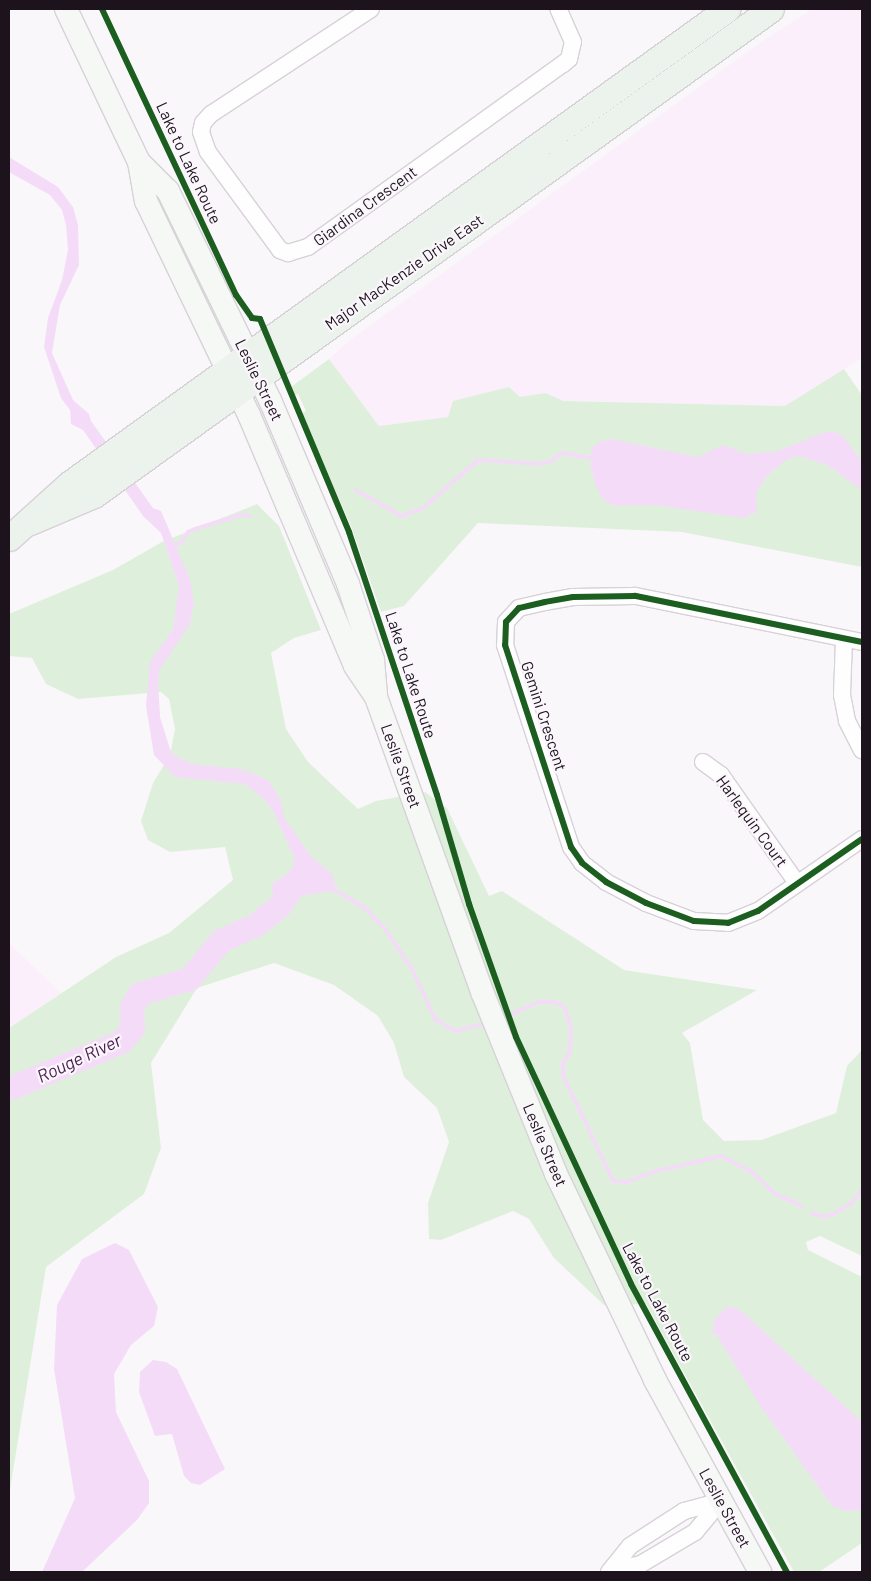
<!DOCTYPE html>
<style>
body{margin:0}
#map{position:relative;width:871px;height:1581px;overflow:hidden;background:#faf7fb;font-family:Barlow,sans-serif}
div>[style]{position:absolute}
.built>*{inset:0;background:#fbeffc}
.green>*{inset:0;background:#def0dc}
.water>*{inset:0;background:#f4dbf7}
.stream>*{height:4px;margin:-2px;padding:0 2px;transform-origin:2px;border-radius:2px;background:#f4dbf7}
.river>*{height:24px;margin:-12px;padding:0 12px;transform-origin:12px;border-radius:12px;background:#f4dbf7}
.roads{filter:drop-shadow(1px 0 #d7d1d8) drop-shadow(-1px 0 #d7d1d8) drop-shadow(0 1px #d7d1d8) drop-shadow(0 -1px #d7d1d8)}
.minor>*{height:16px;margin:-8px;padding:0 8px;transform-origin:8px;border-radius:8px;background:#fefefe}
.secondary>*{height:22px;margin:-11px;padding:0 11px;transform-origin:11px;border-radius:11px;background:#f5f8f5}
.primary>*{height:25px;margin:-12.5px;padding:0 12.5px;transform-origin:12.5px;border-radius:12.5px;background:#ecf3ec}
.cycleway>*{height:6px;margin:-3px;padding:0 3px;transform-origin:3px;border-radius:3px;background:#1b5e20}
span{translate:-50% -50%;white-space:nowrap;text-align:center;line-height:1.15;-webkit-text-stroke:4.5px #fbf6fc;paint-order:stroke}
.street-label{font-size:16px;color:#1c131d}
.water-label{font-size:18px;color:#471c4c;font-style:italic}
.frame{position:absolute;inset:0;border:10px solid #1c131d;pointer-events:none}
</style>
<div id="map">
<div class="built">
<div style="clip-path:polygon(812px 9px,862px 9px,862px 358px,785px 406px,563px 401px,546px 393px,449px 417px,379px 426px,329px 359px,346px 343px,754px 47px)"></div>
<div style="clip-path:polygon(9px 943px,61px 993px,9px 1028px)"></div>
</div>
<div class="green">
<div style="clip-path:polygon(329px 359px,379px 426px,448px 417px,453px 401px,509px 387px,520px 397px,546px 393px,563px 401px,785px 406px,844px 369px,862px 395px,862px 567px,682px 532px,478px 523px,404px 606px,381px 612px,351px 526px,301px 414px,306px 411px,298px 394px,294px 395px,291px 387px)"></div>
<div style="clip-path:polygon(257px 504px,279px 526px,321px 630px,294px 638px,271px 653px,286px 729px,308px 762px,358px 809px,376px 801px,425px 792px,447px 808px,489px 896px,502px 891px,624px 970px,757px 990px,682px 1033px,690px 1043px,703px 1120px,724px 1141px,761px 1140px,836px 1113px,847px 1066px,862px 1050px,862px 1256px,820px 1236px,806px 1242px,808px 1250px,862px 1277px,862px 1543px,819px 1572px,794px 1572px,646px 1304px,604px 1305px,554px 1258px,529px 1219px,513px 1211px,441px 1240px,429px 1239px,428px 1203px,449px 1142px,437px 1108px,404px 1077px,394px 1043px,378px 1016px,334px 985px,274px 963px,197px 988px,151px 1063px,161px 1148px,144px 1194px,46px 1267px,9px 1496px,9px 1028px,116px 957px,169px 933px,233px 880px,225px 847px,170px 852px,148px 840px,141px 821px,153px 783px,170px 755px,175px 729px,169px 699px,161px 692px,78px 699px,46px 684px,32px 658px,9px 656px,9px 614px,113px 570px,162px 542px)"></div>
</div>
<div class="water">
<div style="clip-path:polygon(9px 157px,58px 187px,73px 207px,78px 225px,79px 265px,60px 305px,52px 353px,73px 400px,89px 414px,91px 421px,153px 508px,161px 511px,190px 579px,194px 603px,190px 624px,160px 669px,158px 679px,160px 717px,170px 749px,174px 755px,191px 764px,241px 769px,268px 780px,280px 798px,285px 819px,299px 839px,312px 857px,333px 875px,336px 888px,332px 891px,275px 900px,271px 884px,293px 870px,294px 857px,273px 811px,263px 798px,245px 784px,175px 777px,154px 755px,146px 706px,150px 662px,173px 629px,179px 586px,161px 533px,143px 516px,83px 430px,71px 424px,70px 410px,61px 398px,44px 347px,48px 318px,62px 280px,68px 250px,66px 225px,62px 210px,50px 195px,9px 172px)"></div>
<div style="clip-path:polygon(828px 431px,841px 434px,862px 461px,862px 490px,827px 465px,798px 456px,786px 460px,766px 477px,756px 493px,757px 512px,744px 518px,655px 505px,615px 506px,604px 500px,597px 490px,591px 469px,591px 449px,599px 442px,612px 439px,697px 457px,724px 445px,747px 454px,777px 451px)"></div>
<div style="clip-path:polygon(115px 1243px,129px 1250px,158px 1307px,154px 1326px,131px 1345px,114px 1374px,116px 1412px,149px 1481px,149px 1503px,137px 1520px,82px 1572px,42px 1572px,75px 1498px,54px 1369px,57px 1305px,82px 1259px)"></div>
<div style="clip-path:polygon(727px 1306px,738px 1309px,748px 1317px,862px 1422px,862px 1510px,846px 1511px,832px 1506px,759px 1404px,716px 1334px,712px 1334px,714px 1320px)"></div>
<div style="clip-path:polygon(153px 1360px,166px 1362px,177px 1369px,225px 1469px,200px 1485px,191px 1483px,184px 1476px,172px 1434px,155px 1436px,139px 1392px,140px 1372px)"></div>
</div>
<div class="stream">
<div style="left:356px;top:490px;width:52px;rotate:30deg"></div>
<div style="left:401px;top:516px;width:23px;rotate:-20deg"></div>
<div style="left:423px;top:508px;width:73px;rotate:-41.1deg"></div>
<div style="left:478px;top:460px;width:62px;rotate:3.7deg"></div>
<div style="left:540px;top:464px;width:9px;rotate:-13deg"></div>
<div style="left:549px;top:462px;width:16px;rotate:-35deg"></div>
<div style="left:562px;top:453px;width:29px;rotate:10deg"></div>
<div style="left:171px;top:546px;width:10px;rotate:-17deg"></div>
<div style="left:181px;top:543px;width:13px;rotate:-58deg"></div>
<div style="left:188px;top:532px;width:8px;rotate:-23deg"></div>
<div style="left:195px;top:529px;width:47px;rotate:-17.3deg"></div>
<div style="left:240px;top:515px;width:9px;rotate:6deg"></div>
<div style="left:331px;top:888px;width:39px;rotate:30deg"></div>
<div style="left:365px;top:908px;width:29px;rotate:46deg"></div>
<div style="left:385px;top:929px;width:48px;rotate:56deg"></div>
<div style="left:412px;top:969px;width:55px;rotate:65.3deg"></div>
<div style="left:435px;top:1019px;width:23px;rotate:31deg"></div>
<div style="left:455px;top:1031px;width:34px;rotate:-14deg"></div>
<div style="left:501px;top:1018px;width:41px;rotate:-22.8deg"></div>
<div style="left:539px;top:1002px;width:17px"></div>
<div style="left:556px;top:1002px;width:11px;rotate:34deg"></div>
<div style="left:565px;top:1008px;width:22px;rotate:74deg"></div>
<div style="left:571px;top:1029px;width:22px;rotate:93deg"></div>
<div style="left:570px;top:1051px;width:14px;rotate:120deg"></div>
<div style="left:563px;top:1063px;width:12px;rotate:90deg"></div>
<div style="left:563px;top:1075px;width:117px;rotate:64.7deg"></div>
<div style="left:613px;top:1181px;width:13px;rotate:4deg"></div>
<div style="left:626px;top:1182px;width:29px;rotate:-20deg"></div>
<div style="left:653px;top:1172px;width:70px;rotate:-13.2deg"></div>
<div style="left:721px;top:1156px;width:34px;rotate:27deg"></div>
<div style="left:751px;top:1171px;width:32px;rotate:44deg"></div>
<div style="left:774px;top:1193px;width:31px;rotate:25deg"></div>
<div style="left:812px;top:1213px;width:13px;rotate:18deg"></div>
<div style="left:824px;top:1217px;width:9px;rotate:-18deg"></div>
<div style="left:833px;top:1214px;width:21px;rotate:-29deg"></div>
<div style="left:851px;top:1204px;width:18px;rotate:-52deg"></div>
</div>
<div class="river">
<div style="left:9px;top:1089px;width:122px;rotate:-22.6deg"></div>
<div style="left:122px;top:1042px;width:17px;rotate:-50deg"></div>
<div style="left:133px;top:1029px;width:22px;rotate:-93deg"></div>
<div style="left:132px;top:1007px;width:15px;rotate:-58deg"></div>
<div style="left:140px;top:994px;width:52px;rotate:-16.7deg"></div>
<div style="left:190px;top:979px;width:49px;rotate:-50.8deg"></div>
<div style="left:221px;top:941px;width:37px;rotate:-24deg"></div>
<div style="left:255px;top:926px;width:31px;rotate:-38deg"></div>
<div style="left:279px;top:907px;width:45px;rotate:-54.9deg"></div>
</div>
<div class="roads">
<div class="minor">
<div style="left:371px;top:9px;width:191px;rotate:146.7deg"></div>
<div style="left:211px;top:114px;width:12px;rotate:132deg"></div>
<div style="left:203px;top:123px;width:9px;rotate:103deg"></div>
<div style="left:201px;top:132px;width:21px;rotate:71deg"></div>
<div style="left:208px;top:152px;width:122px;rotate:53.7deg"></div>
<div style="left:280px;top:250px;width:9px;rotate:21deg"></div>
<div style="left:288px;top:253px;width:21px;rotate:-17deg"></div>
<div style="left:308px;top:247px;width:314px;rotate:-35.7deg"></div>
<div style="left:563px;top:64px;width:8px;rotate:-40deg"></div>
<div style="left:569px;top:59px;width:17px;rotate:-77deg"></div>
<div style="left:573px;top:42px;width:36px;rotate:-114deg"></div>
<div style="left:844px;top:640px;width:55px;rotate:92.1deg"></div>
<div style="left:842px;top:695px;width:26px;rotate:79deg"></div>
<div style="left:847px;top:721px;width:33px;rotate:63deg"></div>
<div style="left:862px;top:642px;width:232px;rotate:-168.5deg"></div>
<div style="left:635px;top:596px;width:62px;rotate:179.1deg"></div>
<div style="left:573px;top:597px;width:28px;rotate:170deg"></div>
<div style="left:545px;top:602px;width:27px;rotate:167deg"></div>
<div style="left:519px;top:608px;width:19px;rotate:133deg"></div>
<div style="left:506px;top:622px;width:23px;rotate:92deg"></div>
<div style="left:505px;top:645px;width:213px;rotate:71.9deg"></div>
<div style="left:571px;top:847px;width:19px;rotate:55deg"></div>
<div style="left:582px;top:863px;width:31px;rotate:38deg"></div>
<div style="left:606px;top:882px;width:45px;rotate:27.7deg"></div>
<div style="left:646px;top:903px;width:51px;rotate:20.6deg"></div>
<div style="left:694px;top:921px;width:34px;rotate:3deg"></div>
<div style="left:728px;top:923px;width:32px;rotate:-22deg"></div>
<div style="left:758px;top:911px;width:126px;rotate:-34.7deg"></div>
<div style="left:703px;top:762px;width:22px;rotate:36deg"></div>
<div style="left:721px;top:775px;width:132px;rotate:54.9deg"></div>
<div style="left:614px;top:1569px;width:27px;rotate:-10deg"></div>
<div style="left:641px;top:1564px;width:63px;rotate:-30.7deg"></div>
<div style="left:695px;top:1532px;width:40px;rotate:-50deg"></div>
<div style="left:609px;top:1572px;width:33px;rotate:-51deg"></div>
<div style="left:630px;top:1546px;width:64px;rotate:-32.9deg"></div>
<div style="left:684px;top:1511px;width:38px;rotate:-15deg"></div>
</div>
<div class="secondary">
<div style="left:66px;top:9px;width:170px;rotate:64.5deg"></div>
<div style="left:139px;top:162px;width:40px;rotate:80deg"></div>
<div style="left:146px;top:201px;width:237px;rotate:64.3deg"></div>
<div style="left:249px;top:415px;width:272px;rotate:67.1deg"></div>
<div style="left:355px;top:666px;width:37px;rotate:56deg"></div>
<div style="left:376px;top:697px;width:316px;rotate:70.2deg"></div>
<div style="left:483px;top:994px;width:194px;rotate:67.9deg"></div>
<div style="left:556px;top:1174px;width:229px;rotate:64.3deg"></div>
<div style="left:655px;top:1380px;width:219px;rotate:61.3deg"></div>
<div style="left:139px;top:162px;width:41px;rotate:45deg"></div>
<div style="left:168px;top:191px;width:233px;rotate:64deg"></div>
<div style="left:270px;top:400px;width:200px;rotate:67deg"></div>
<div style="left:348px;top:584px;width:80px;rotate:71.8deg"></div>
<div style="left:373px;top:660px;width:36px;rotate:85deg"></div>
</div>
<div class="primary">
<div style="left:30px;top:522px;width:69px;rotate:-22.9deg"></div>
<div style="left:94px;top:495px;width:833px;rotate:-35.67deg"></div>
<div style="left:9px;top:538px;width:81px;rotate:-42deg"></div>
<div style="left:69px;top:484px;width:812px;rotate:-35.82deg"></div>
</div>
</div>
<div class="cycleway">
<div style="left:102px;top:9px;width:316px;rotate:64.9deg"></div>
<div style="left:236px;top:295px;width:28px;rotate:55deg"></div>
<div style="left:252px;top:318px;width:8px;rotate:7deg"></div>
<div style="left:260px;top:319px;width:231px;rotate:67.3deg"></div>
<div style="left:349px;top:532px;width:277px;rotate:71.5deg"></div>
<div style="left:437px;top:795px;width:114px;rotate:73.6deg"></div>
<div style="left:469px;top:904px;width:141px;rotate:70.5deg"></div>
<div style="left:516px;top:1037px;width:272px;rotate:65deg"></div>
<div style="left:631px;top:1284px;width:328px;rotate:61.6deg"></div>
<div style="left:862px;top:642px;width:232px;rotate:-168.5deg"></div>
<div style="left:635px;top:596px;width:62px;rotate:179.1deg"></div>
<div style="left:573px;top:597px;width:28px;rotate:170deg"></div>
<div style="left:545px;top:602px;width:27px;rotate:167deg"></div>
<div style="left:519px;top:608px;width:19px;rotate:133deg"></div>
<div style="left:506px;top:622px;width:23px;rotate:92deg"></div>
<div style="left:505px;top:645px;width:213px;rotate:71.9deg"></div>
<div style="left:571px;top:847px;width:19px;rotate:55deg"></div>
<div style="left:582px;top:863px;width:31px;rotate:38deg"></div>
<div style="left:606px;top:882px;width:45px;rotate:27.7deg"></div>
<div style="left:646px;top:903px;width:51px;rotate:20.6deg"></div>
<div style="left:694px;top:921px;width:34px;rotate:3deg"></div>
<div style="left:728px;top:923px;width:32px;rotate:-22deg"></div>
<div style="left:758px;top:911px;width:126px;rotate:-34.7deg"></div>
</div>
<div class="street-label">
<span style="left:189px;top:163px;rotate:65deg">Lake to Lake Route</span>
<span style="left:365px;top:206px;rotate:-36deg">Giardina Crescent</span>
<span style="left:404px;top:272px;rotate:-35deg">Major MacKenzie Drive East</span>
<span style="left:259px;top:380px;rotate:64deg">Leslie Street</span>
<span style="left:411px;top:675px;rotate:72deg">Lake to Lake Route</span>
<span style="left:544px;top:716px;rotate:72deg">Gemini Crescent</span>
<span style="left:401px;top:766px;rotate:70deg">Leslie Street</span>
<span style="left:752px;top:821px;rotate:54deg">Harlequin Court</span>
<span style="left:545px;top:1145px;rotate:67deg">Leslie Street</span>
<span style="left:658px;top:1302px;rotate:62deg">Lake to Lake Route</span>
<span style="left:725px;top:1508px;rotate:61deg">Leslie Street</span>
</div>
<div class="water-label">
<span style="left:79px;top:1058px;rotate:-25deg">Rouge River</span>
</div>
<div class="frame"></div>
</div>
